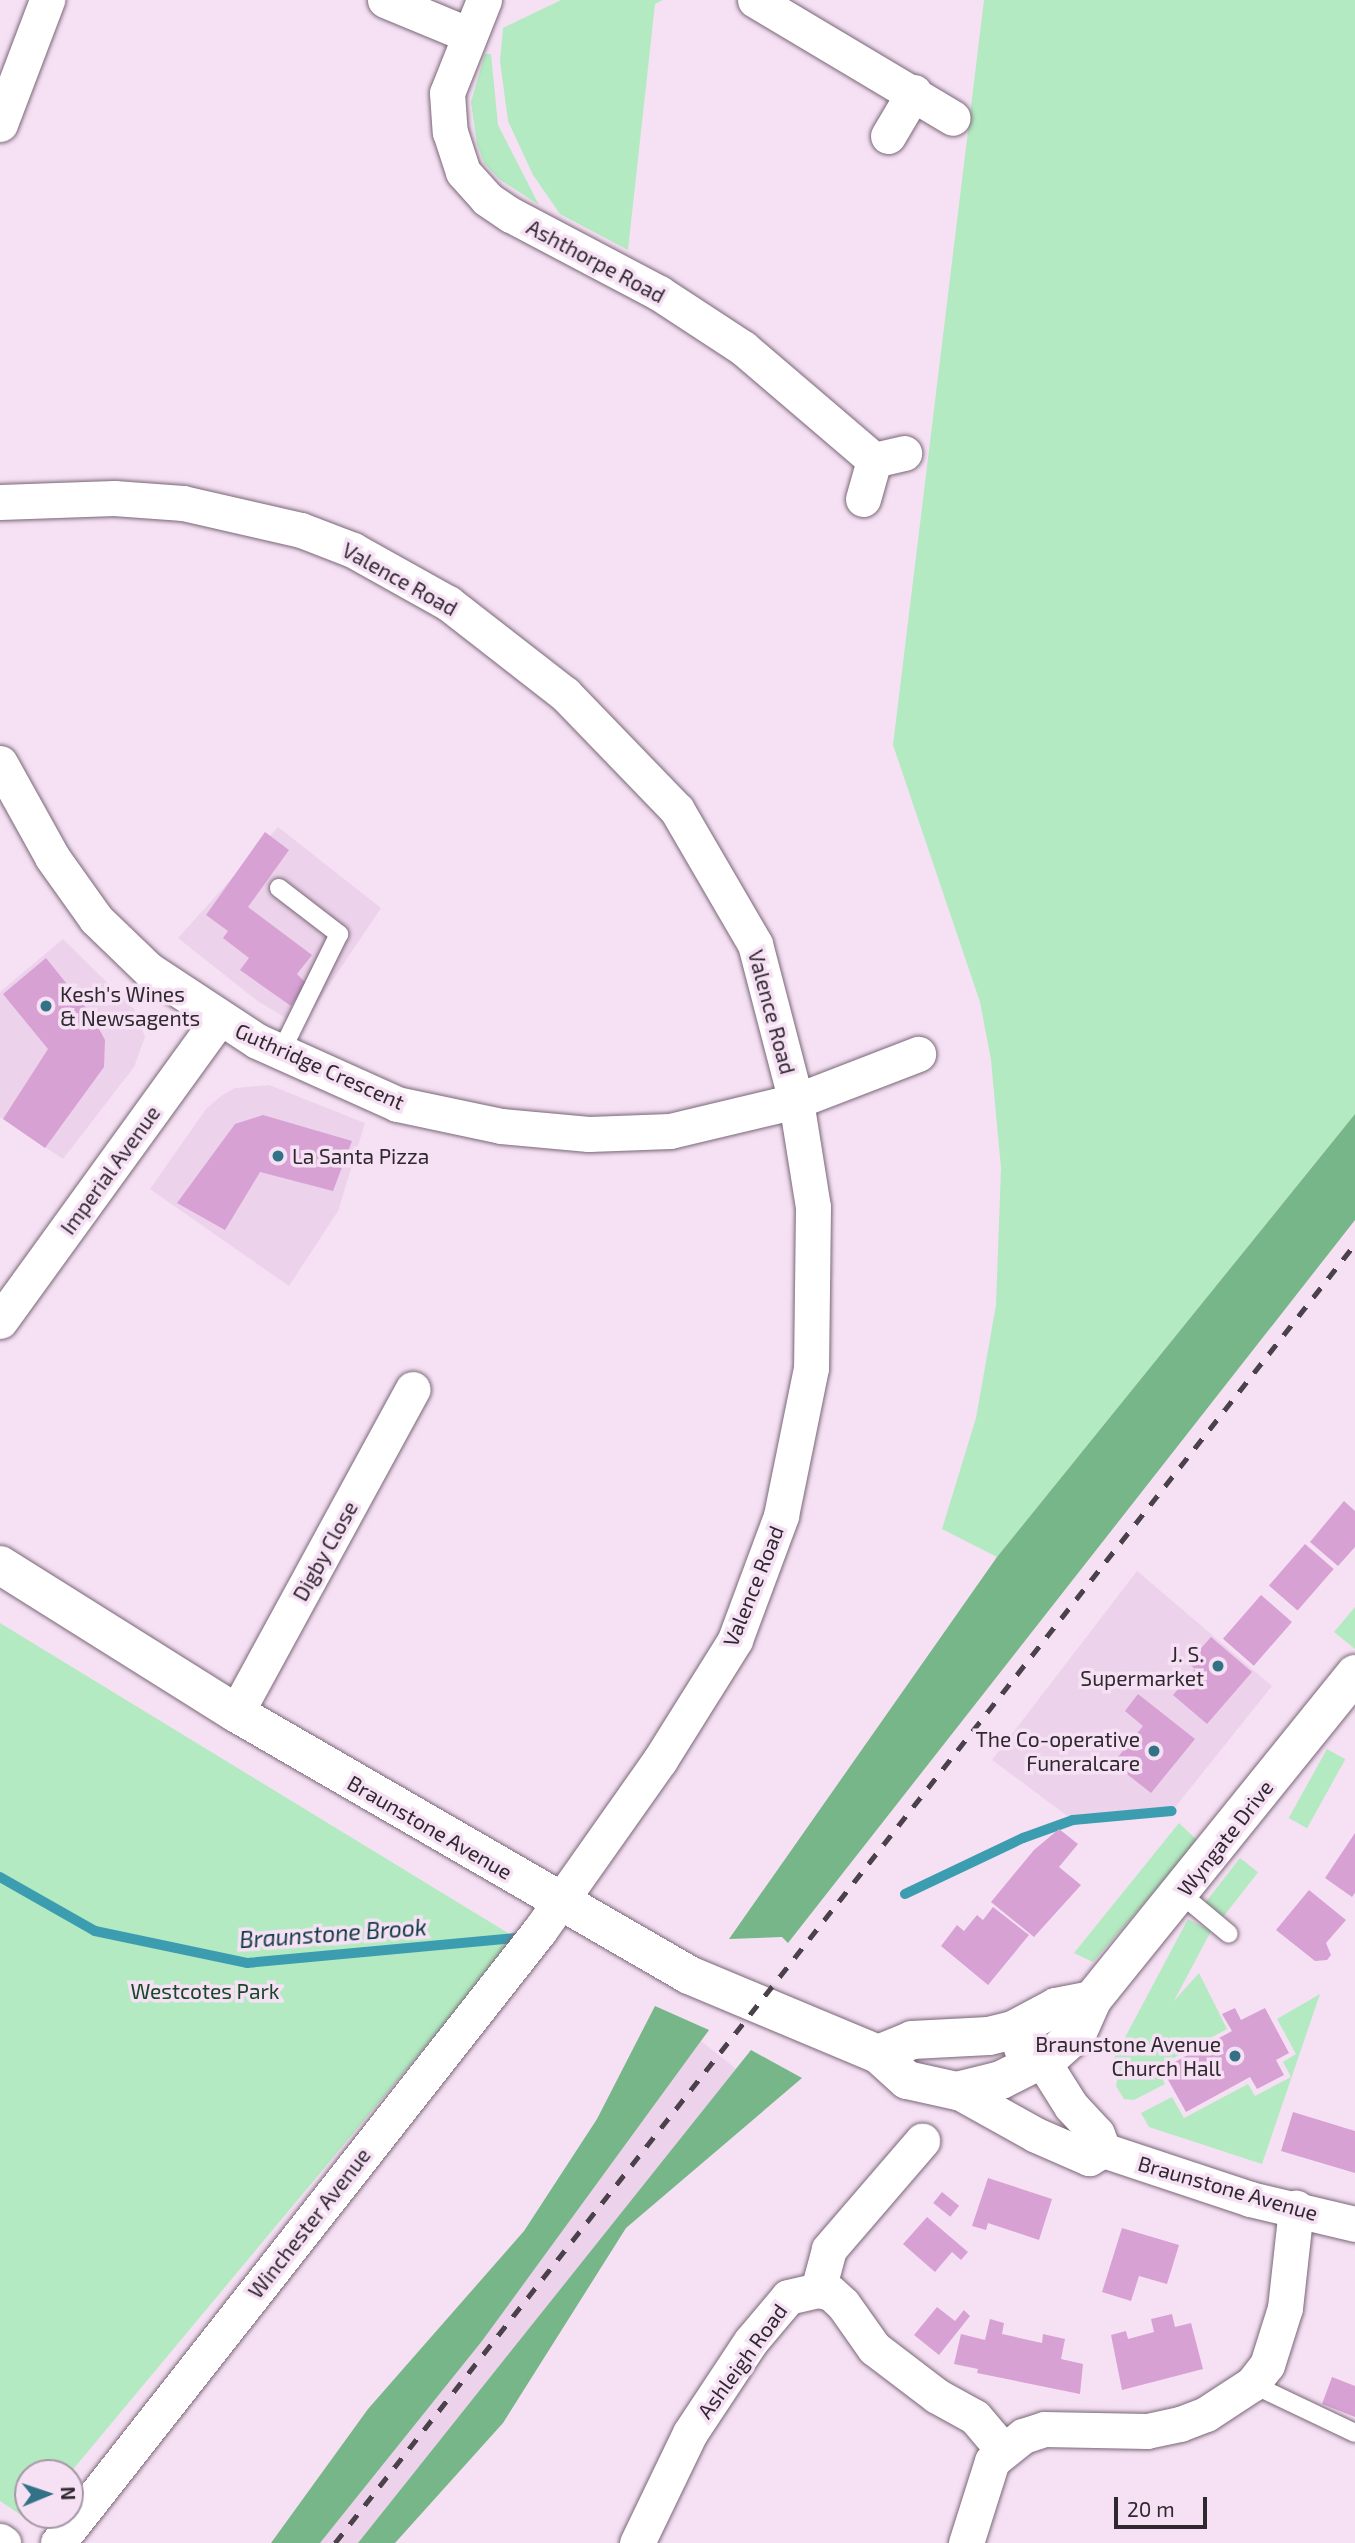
<!DOCTYPE html>
<style>
body{margin:0}
#map{position:relative;width:1355px;height:2543px;overflow:hidden;background:#f6e1f4;font-family:"Exo 2",sans-serif}
div>[style]{position:absolute}
[style*='--x']{left:calc(var(--x)*1px);top:calc(var(--y)*1px);width:calc(var(--w)*1px);rotate:calc(var(--a)*1deg)}
.built>*{inset:0;background:#ecd2ea}
.green>*{inset:0;background:#b3eac1;transform-origin:0 0}
.forest>*{inset:0;background:#77b688}
.stream>*{height:10px;margin:-5px;padding:0 5px;transform-origin:5px;border-radius:5px;background:#3c9db1}
.building>*{inset:0;background:#d7a1d4;transform-origin:0 0}
.roads{filter:drop-shadow(0 0 2px #796777) drop-shadow(0 0 2px #796777)}
.service>*{height:18px;margin:-9px;padding:0 9px;transform-origin:9px;border-radius:9px;background:#fff}
.minor>*{height:35px;margin:-17.5px;padding:0 17.5px;transform-origin:17.5px;border-radius:17.5px;background:#fff}
.tertiary>*{height:38px;margin:-19px;padding:0 19px;transform-origin:19px;border-radius:19px;background:#fff}
.rail>*{height:5px;margin-top:-2.5px;transform-origin:0;background:repeating-linear-gradient(90deg,#4a414a 0 12px,transparent 0 24px)}
.dots>*{width:19px;height:19px;translate:-50% -50%;box-sizing:border-box;border:4px solid #f6e1f4;border-radius:50%}
span{translate:-50% -50%;white-space:nowrap;text-align:center;line-height:1.15;-webkit-text-stroke:7px #f6e1f4;paint-order:stroke}
.street-label{font-size:21px;color:#2f282f}
.poi-label{font-size:21px;color:#2f282f}
.left{translate:0 -50%;text-align:left}
.right{translate:-100% -50%;text-align:right}
.park-label{font-size:21px;color:#184829}
.water-label{font-size:23px;color:#0d3a43;font-style:italic}
.north{position:absolute;left:14px;top:2459px;width:70px;height:70px;box-sizing:border-box;background:#f6e1f4;border:2px solid #a697a5;border-radius:50%;rotate:88deg;font-size:19px;font-weight:700;line-height:28px;text-align:center;color:#2f282f}
.north::after{content:'';display:block;margin:auto;width:24px;height:32px;background:#337187;clip-path:polygon(50% 0,100% 100%,50% 72%,0 100%)}
.scale{position:absolute;left:1114px;top:2497px;width:93px;height:32px;box-sizing:border-box;border:4px solid #2f282f;border-top:0;padding-left:9px;font-size:21px;line-height:24px;white-space:nowrap;color:#2f282f;-webkit-text-stroke:5px #f6e1f4;paint-order:stroke}
</style>
<div id="map">
<div class="built">
<i style="clip-path:polygon(278px 827px,381px 908px,301px 1027px,259px 1002px,178px 938px)"></i>
<i style="clip-path:polygon(63px 939px,134px 1009px,145px 1037px,134px 1067px,63px 1159px,0 1117px,0 992px)"></i>
<i style="clip-path:polygon(269px 1085px,365px 1123px,338px 1211px,289px 1286px,150px 1189px,206px 1109px,221px 1096px,235px 1088px)"></i>
<i style="clip-path:polygon(1137px 1571px,1272px 1686px,1172px 1811px,1073px 1820px,992px 1760px)"></i>
<i style="clip-path:polygon(701px 2041px,736px 2069px,358px 2543px,320px 2543px,482px 2341px)"></i>
</div>
<div class="green">
<i style="clip-path:polygon(561px 0,663px 0,655px 4px,628px 250px,560px 214px,533px 175px,508px 121px,500px 61px,503px 28px)"></i>
<i style="clip-path:polygon(984px 0,1355px 0,1355px 1114px,997px 1557px,942px 1529px,976px 1418px,996px 1305px,1001px 1168px,991px 1060px,980px 1002px,893px 745px)"></i>
<i style="clip-path:polygon(485px 54px,491px 54px,498px 125px,539px 205px,499px 179px,484px 163px,477px 144px,471px 102px)"></i>
<i style="clip-path:polygon(1355px 1607px,1355px 1649px,1334px 1632px)"></i>
<i style="clip-path:polygon(0 1623px,516px 1938px,70px 2473px,28px 2473px,28px 2515px,35px 2515px,30px 2521px,0 2501px)"></i>
<i style="left:1327px;top:1749px;width:21px;height:79px;rotate:29deg"></i>
<i style="clip-path:polygon(1179px 1823px,1198px 1841px,1093px 1962px,1074px 1953px)"></i>
<i style="left:1240px;top:1858px;width:23px;height:56px;rotate:38deg"></i>
<i style="left:1188px;top:1919px;width:26px;height:163px;rotate:28deg"></i>
<i style="clip-path:polygon(1199px 1973px,1227px 2029px,1157px 2067px,1165px 2084px,1134px 2100px,1124px 2099px,1116px 2086px,1121px 2060px)"></i>
<i style="clip-path:polygon(1320px 1994px,1262px 2164px,1149px 2127px,1141px 2113px,1172px 2097px,1184px 2118px,1248px 2084px,1255px 2096px,1291px 2077px,1283px 2062px,1296px 2054px,1277px 2019px)"></i>
</div>
<div class="forest">
<i style="clip-path:polygon(1355px 1114px,1355px 1220px,788px 1943px,782px 1937px,729px 1939px,997px 1557px)"></i>
<i style="clip-path:polygon(655px 2006px,709px 2030px,482px 2341px,320px 2543px,271px 2543px,368px 2409px,524px 2231px,597px 2119px)"></i>
<i style="clip-path:polygon(751px 2050px,802px 2078px,626px 2228px,503px 2423px,395px 2543px,358px 2543px)"></i>
</div>
<div class="stream">
<i style="--x:0;--y:1877;--w:109;--a:29.6"></i>
<i style="--x:95;--y:1931;--w:155;--a:11.9"></i>
<i style="--x:247;--y:1963;--w:270;--a:-5.3"></i>
<i style="--x:905;--y:1894;--w:131;--a:-25.4"></i>
<i style="--x:1023;--y:1838;--w:53;--a:-19.8"></i>
<i style="--x:1073;--y:1820;--w:99;--a:-5.2"></i>
</div>
<div class="building">
<i style="clip-path:polygon(265px 832px,289px 850px,248px 907px,312px 955px,297px 974px,306px 983px,291px 1006px,240px 970px,249px 958px,223px 938px,228px 931px,206px 915px)"></i>
<i style="clip-path:polygon(46px 958px,91px 1014px,105px 1040px,104px 1067px,45px 1148px,3px 1119px,48px 1049px,3px 994px)"></i>
<i style="clip-path:polygon(263px 1115px,352px 1141px,333px 1191px,260px 1172px,225px 1230px,177px 1203px,235px 1124px)"></i>
<i style="clip-path:polygon(1344px 1501px,1355px 1511px,1355px 1547px,1338px 1566px,1310px 1542px)"></i>
<i style="left:1305px;top:1544px;width:38px;height:55px;rotate:41deg"></i>
<i style="left:1261px;top:1595px;width:41px;height:58px;rotate:41deg"></i>
<i style="clip-path:polygon(1211px 1637px,1252px 1672px,1207px 1724px,1173px 1695px,1195px 1669px,1188px 1663px)"></i>
<i style="clip-path:polygon(1138px 1694px,1195px 1739px,1151px 1793px,1113px 1763px,1143px 1726px,1125px 1711px)"></i>
<i style="clip-path:polygon(1059px 1829px,1078px 1844px,1059px 1867px,1081px 1885px,1034px 1937px,991px 1902px,1034px 1850px)"></i>
<i style="clip-path:polygon(1355px 1833px,1355px 1893px,1352px 1897px,1325px 1878px)"></i>
<i style="clip-path:polygon(1309px 1890px,1346px 1920px,1326px 1943px,1331px 1955px,1327px 1960px,1315px 1961px,1276px 1930px)"></i>
<i style="clip-path:polygon(993px 1907px,1029px 1935px,988px 1985px,941px 1946px,957px 1925px,964px 1931px,977px 1915px,983px 1920px)"></i>
<i style="clip-path:polygon(1235px 2008px,1241px 2020px,1265px 2008px,1289px 2053px,1276px 2060px,1284px 2075px,1257px 2089px,1250px 2077px,1186px 2112px,1162px 2069px,1232px 2031px,1222px 2014px)"></i>
<i style="clip-path:polygon(1293px 2112px,1355px 2131px,1355px 2173px,1281px 2151px)"></i>
<i style="clip-path:polygon(988px 2178px,1052px 2199px,1039px 2240px,988px 2223px,986px 2230px,972px 2226px)"></i>
<i style="left:942px;top:2192px;width:22px;height:14px;rotate:39deg"></i>
<i style="clip-path:polygon(927px 2217px,968px 2252px,961px 2260px,952px 2252px,935px 2272px,903px 2244px)"></i>
<i style="clip-path:polygon(1122px 2228px,1179px 2245px,1167px 2284px,1139px 2276px,1131px 2301px,1102px 2292px)"></i>
<i style="clip-path:polygon(937px 2307px,955px 2321px,964px 2310px,970px 2316px,939px 2355px,914px 2335px)"></i>
<i style="clip-path:polygon(1172px 2314px,1175px 2327px,1191px 2323px,1203px 2369px,1122px 2390px,1111px 2335px,1126px 2331px,1128px 2339px,1154px 2332px,1151px 2319px)"></i>
<i style="clip-path:polygon(990px 2319px,1004px 2323px,1002px 2334px,1042px 2343px,1043px 2334px,1065px 2339px,1061px 2359px,1083px 2364px,1080px 2394px,977px 2373px,978px 2369px,954px 2364px,961px 2334px,985px 2340px)"></i>
<i style="clip-path:polygon(1332px 2377px,1355px 2386px,1355px 2417px,1322px 2404px)"></i>
</div>
<div class="roads">
<div class="service">
<i style="--x:279;--y:888;--w:76;--a:37.5"></i>
<i style="--x:339;--y:934;--w:131;--a:116.2"></i>
<i style="--x:1181;--y:1894;--w:62;--a:39.8"></i>
<i style="--x:1252;--y:2384;--w:114;--a:25.4"></i>
</div>
<div class="minor">
<i style="--x:385;--y:0;--w:89;--a:22.5"></i>
<i style="--x:484;--y:0;--w:100;--a:111.7"></i>
<i style="--x:447;--y:93;--w:39;--a:86"></i>
<i style="--x:450;--y:132;--w:42;--a:72"></i>
<i style="--x:463;--y:172;--w:36;--a:48"></i>
<i style="--x:487;--y:199;--w:29;--a:34"></i>
<i style="--x:511;--y:215;--w:167;--a:27.8"></i>
<i style="--x:659;--y:293;--w:100;--a:33.2"></i>
<i style="--x:743;--y:348;--w:172;--a:40.5"></i>
<i style="--x:755;--y:0;--w:230;--a:30.8"></i>
<i style="--x:0;--y:124;--w:133;--a:-69.2"></i>
<i style="--x:888;--y:136;--w:51;--a:-59.4"></i>
<i style="--x:863;--y:499;--w:41;--a:-74.2"></i>
<i style="--x:874;--y:460;--w:31;--a:-13"></i>
<i style="--x:0;--y:502;--w:114;--a:-2"></i>
<i style="--x:114;--y:498;--w:69;--a:4.1"></i>
<i style="--x:183;--y:503;--w:121;--a:12.9"></i>
<i style="--x:301;--y:530;--w:56;--a:21"></i>
<i style="--x:353;--y:550;--w:109;--a:29.2"></i>
<i style="--x:448;--y:603;--w:148;--a:37.9"></i>
<i style="--x:565;--y:694;--w:161;--a:46"></i>
<i style="--x:677;--y:810;--w:155;--a:59.8"></i>
<i style="--x:755;--y:944;--w:162;--a:75.4"></i>
<i style="--x:796;--y:1101;--w:107;--a:80.9"></i>
<i style="--x:813;--y:1207;--w:161;--a:90.7"></i>
<i style="--x:811;--y:1368;--w:151;--a:101.5"></i>
<i style="--x:781;--y:1516;--w:132;--a:110.4"></i>
<i style="--x:735;--y:1640;--w:142;--a:122"></i>
<i style="--x:660;--y:1760;--w:208;--a:125.2"></i>
<i style="--x:540;--y:1930;--w:780;--a:128.18"></i>
<i style="--x:0;--y:763;--w:107;--a:61"></i>
<i style="--x:52;--y:857;--w:76;--a:54.6"></i>
<i style="--x:96;--y:919;--w:74;--a:43.9"></i>
<i style="--x:149;--y:970;--w:129;--a:33.3"></i>
<i style="--x:257;--y:1041;--w:154;--a:24.2"></i>
<i style="--x:397;--y:1104;--w:106;--a:11.9"></i>
<i style="--x:501;--y:1126;--w:88;--a:5.2"></i>
<i style="--x:589;--y:1134;--w:81;--a:-2.1"></i>
<i style="--x:670;--y:1131;--w:130;--a:-13.4"></i>
<i style="--x:796;--y:1101;--w:131;--a:-21.1"></i>
<i style="--x:0;--y:1321;--w:373;--a:-54.1"></i>
<i style="--x:236;--y:1713;--w:369;--a:-61.4"></i>
<i style="--x:1021;--y:2048;--w:24;--a:30"></i>
<i style="--x:1042;--y:2060;--w:54;--a:57.8"></i>
<i style="--x:1071;--y:2106;--w:38;--a:47"></i>
<i style="--x:1097;--y:2134;--w:17;--a:69"></i>
<i style="--x:957;--y:2091;--w:90;--a:29.1"></i>
<i style="--x:1036;--y:2135;--w:58;--a:23.5"></i>
<i style="--x:1089;--y:2158;--w:16;--a:-30"></i>
<i style="--x:1103;--y:2150;--w:155;--a:18.4"></i>
<i style="--x:1250;--y:2199;--w:108;--a:13.4"></i>
<i style="--x:818;--y:2290;--w:13;--a:13"></i>
<i style="--x:831;--y:2293;--w:16;--a:43"></i>
<i style="--x:843;--y:2304;--w:54;--a:54.8"></i>
<i style="--x:874;--y:2348;--w:79;--a:37.3"></i>
<i style="--x:937;--y:2396;--w:43;--a:28.9"></i>
<i style="--x:975;--y:2417;--w:43;--a:49.7"></i>
<i style="--x:0;--y:2541;--w:4;--a:34"></i>
<i style="--x:637;--y:2543;--w:122;--a:-64.3"></i>
<i style="--x:690;--y:2433;--w:110;--a:-56.5"></i>
<i style="--x:751;--y:2341;--w:57;--a:-49.9"></i>
<i style="--x:788;--y:2297;--w:31;--a:-13"></i>
<i style="--x:818;--y:2290;--w:42;--a:-75"></i>
<i style="--x:829;--y:2249;--w:143;--a:-49.3"></i>
<i style="--x:966;--y:2543;--w:86;--a:-72.4"></i>
<i style="--x:992;--y:2461;--w:40;--a:-39"></i>
<i style="--x:1023;--y:2436;--w:22;--a:-18"></i>
<i style="--x:1044;--y:2429;--w:103;--a:1.1"></i>
<i style="--x:1147;--y:2431;--w:34;--a:-12"></i>
<i style="--x:1180;--y:2424;--w:28;--a:-21"></i>
<i style="--x:1206;--y:2414;--w:55;--a:-33.1"></i>
<i style="--x:1252;--y:2384;--w:24;--a:-52"></i>
<i style="--x:1267;--y:2365;--w:60;--a:-72.5"></i>
<i style="--x:1285;--y:2308;--w:101;--a:-83.7"></i>
</div>
<div class="tertiary">
<i style="--x:0;--y:1565;--w:279;--a:32.1"></i>
<i style="--x:236;--y:1713;--w:523;--a:30.04"></i>
<i style="--x:689;--y:1975;--w:205;--a:22.7"></i>
<i style="--x:878;--y:2054;--w:39;--a:42"></i>
<i style="--x:907;--y:2080;--w:51;--a:12.4"></i>
<i style="--x:957;--y:2091;--w:45;--a:-14"></i>
<i style="--x:1001;--y:2080;--w:60;--a:-26.6"></i>
<i style="--x:1055;--y:2053;--w:31;--a:-42"></i>
<i style="--x:1078;--y:2032;--w:35;--a:-66"></i>
<i style="--x:1092;--y:2000;--w:419;--a:-51.1"></i>
<i style="--x:878;--y:2054;--w:37;--a:-22"></i>
<i style="--x:912;--y:2040;--w:77;--a:-3"></i>
<i style="--x:989;--y:2036;--w:25;--a:-14"></i>
<i style="--x:1013;--y:2030;--w:49;--a:-28.1"></i>
<i style="--x:1056;--y:2007;--w:37;--a:-11"></i>
</div>
</div>
<div class="rail">
<i style="--x:335;--y:2543;--w:1652;--a:-51.86"></i>
</div>
<div class="dots">
<i style="left:46px;top:1006px;background:#337187"></i>
<i style="left:278px;top:1156px;background:#337187"></i>
<i style="left:1218px;top:1666px;background:#337187"></i>
<i style="left:1154px;top:1751px;background:#337187"></i>
<i style="left:1235px;top:2056px;background:#337187"></i>
</div>
<div class="street-label">
<span style="left:596px;top:261px;rotate:28deg">Ashthorpe Road</span>
<span style="left:400px;top:579px;rotate:29deg">Valence Road</span>
<span style="left:772px;top:1012px;rotate:75deg">Valence Road</span>
<span style="left:320px;top:1066px;rotate:24deg">Guthridge Crescent</span>
<span style="left:110px;top:1170px;rotate:-54deg">Imperial Avenue</span>
<span style="left:325px;top:1551px;rotate:-61deg">Digby Close</span>
<span style="left:753px;top:1586px;rotate:-68deg">Valence Road</span>
<span style="left:430px;top:1827px;rotate:30deg">Braunstone Avenue</span>
<span style="left:1225px;top:1838px;rotate:-52deg">Wyngate Drive</span>
<span style="left:1228px;top:2188px;rotate:16deg">Braunstone Avenue</span>
<span style="left:309px;top:2223px;rotate:-52deg">Winchester Avenue</span>
<span style="left:742px;top:2361px;rotate:-54deg">Ashleigh Road</span>
</div>
<div class="poi-label">
<span class="left" style="left:60px;top:1006px">Kesh's Wines<br>&amp; Newsagents</span>
<span class="left" style="left:292px;top:1156px">La Santa Pizza</span>
<span class="right" style="left:1204px;top:1666px">J. S.<br>Supermarket</span>
<span class="right" style="left:1140px;top:1751px">The Co-operative<br>Funeralcare</span>
<span class="right" style="left:1221px;top:2056px">Braunstone Avenue<br>Church Hall</span>
</div>
<div class="park-label">
<span style="left:205px;top:1991px">Westcotes Park</span>
</div>
<div class="water-label">
<span style="left:333px;top:1933px;rotate:-4deg">Braunstone Brook</span>
</div>
<div class="north">N</div>
<div class="scale">20 m</div>
</div>
